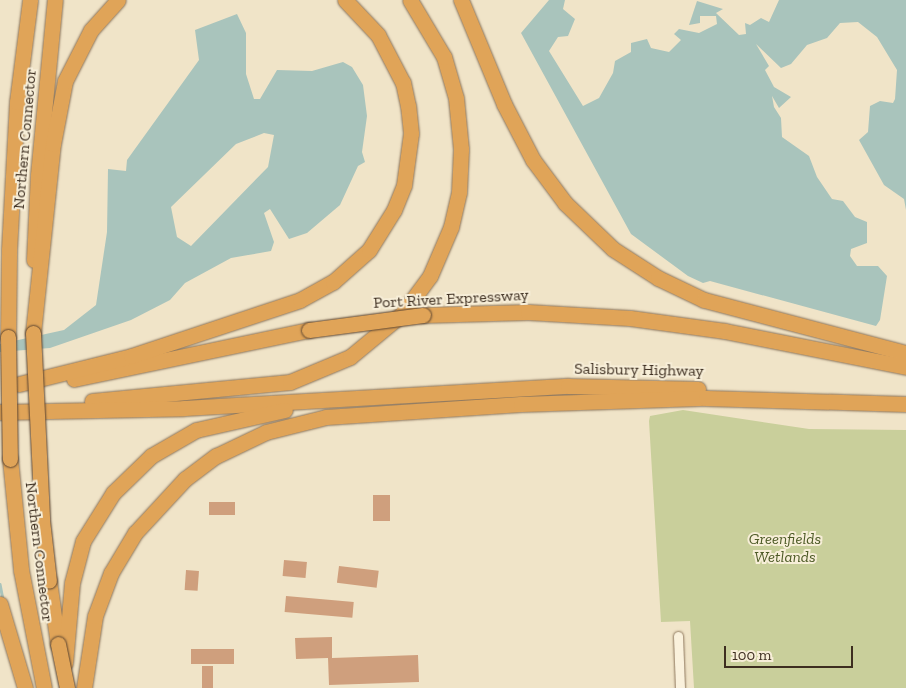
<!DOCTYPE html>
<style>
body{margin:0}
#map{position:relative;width:906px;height:688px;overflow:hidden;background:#f0e4c8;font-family:"Zilla Slab",serif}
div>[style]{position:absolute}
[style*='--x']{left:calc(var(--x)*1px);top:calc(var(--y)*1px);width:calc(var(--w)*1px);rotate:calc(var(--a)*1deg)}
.green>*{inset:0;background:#c9cf9b}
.water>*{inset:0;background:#a9c4bc}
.stream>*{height:2.5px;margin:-1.25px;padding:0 1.25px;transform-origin:1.25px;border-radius:1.25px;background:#a9c4bc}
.building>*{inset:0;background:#cf9f7d;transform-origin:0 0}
.roads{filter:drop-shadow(0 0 1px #8d765c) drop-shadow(0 0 1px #8d765c)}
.minor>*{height:9px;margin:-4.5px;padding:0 4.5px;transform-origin:4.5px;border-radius:4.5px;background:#faf1dc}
.motorway>*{height:15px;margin:-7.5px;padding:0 7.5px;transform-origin:7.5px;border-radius:7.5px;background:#e0a458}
.bridges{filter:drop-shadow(0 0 1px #5b4430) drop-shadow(0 0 1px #5b4430)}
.motorway-bridge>*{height:15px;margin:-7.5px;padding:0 7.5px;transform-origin:7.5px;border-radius:7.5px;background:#e0a458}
span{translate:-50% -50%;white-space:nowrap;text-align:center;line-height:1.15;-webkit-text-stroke:4px #f7eed8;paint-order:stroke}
.street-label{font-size:16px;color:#3d2e20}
.park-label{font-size:16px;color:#4d5a26;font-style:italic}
.scale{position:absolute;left:724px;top:646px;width:129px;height:22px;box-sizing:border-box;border:2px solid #3d2e20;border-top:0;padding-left:6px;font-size:15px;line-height:18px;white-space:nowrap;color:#3d2e20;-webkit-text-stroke:4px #f7eed8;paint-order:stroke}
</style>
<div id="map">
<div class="green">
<i style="clip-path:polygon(683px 410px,809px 429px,906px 430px,906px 688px,694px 688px,690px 621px,661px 622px,649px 421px,650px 416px)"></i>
</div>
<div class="water">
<i style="clip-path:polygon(549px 0,565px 0,563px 9px,575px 19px,568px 36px,558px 37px,549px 51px,583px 106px,599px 98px,613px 73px,615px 61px,631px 52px,631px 43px,647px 39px,651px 48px,669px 52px,681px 40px,674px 34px,679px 29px,699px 33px,717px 24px,716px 16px,700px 16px,700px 23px,689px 25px,697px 1px,723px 9px,716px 13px,739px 35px,746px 34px,745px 23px,750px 25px,761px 18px,769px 22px,779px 0,906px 0,906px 210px,904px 199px,884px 185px,859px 140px,868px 132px,870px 106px,880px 101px,893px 103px,895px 99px,897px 70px,877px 37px,858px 22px,840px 23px,827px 38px,807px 45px,791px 64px,781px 68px,756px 44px,769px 66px,765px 70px,774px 87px,791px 97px,779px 108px,772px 96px,774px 107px,781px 118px,782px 137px,809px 156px,817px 177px,832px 199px,843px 201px,855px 217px,867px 222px,867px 243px,851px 249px,850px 256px,857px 266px,878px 266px,887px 276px,880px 320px,876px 326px,710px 281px,703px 283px,688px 276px,631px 234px,521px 33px)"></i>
<i style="clip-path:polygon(evenodd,237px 14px,246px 33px,246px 74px,254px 99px,260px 99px,277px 70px,312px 71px,343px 62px,352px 67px,363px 85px,367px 116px,362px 152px,365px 162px,358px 166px,340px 205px,307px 233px,289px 239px,270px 209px,264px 213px,274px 242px,271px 251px,231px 258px,185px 283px,170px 300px,131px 320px,50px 348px,0 352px,0 344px,64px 330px,96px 305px,107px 232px,108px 169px,126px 171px,127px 160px,199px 60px,195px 30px,237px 14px,264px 133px,274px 135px,268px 167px,191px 246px,177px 237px,171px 207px,236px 144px,264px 133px)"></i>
</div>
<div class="stream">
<i style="--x:0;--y:584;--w:15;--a:79"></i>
</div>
<div class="building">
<i style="left:373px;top:495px;width:17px;height:26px"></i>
<i style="left:235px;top:502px;width:13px;height:26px;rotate:90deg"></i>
<i style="left:284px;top:560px;width:23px;height:16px;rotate:5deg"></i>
<i style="left:339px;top:566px;width:40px;height:17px;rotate:7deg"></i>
<i style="left:186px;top:570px;width:13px;height:20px;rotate:4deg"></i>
<i style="left:286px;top:596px;width:68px;height:16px;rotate:5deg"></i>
<i style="clip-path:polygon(332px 637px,332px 658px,418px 655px,419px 682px,329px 685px,328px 658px,296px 659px,295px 638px)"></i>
<i style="left:234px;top:649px;width:15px;height:43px;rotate:90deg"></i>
<i style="left:202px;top:666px;width:11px;height:22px"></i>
</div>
<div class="roads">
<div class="minor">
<i style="--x:678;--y:636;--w:52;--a:87.8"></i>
</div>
<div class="motorway">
<i style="--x:461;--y:0;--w:113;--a:67.5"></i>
<i style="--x:504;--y:104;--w:63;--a:62.6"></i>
<i style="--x:533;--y:160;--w:54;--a:53.3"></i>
<i style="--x:565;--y:203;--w:66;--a:43.8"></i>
<i style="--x:613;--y:249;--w:54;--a:32.8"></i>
<i style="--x:658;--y:278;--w:51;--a:25.6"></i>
<i style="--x:704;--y:300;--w:209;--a:14.7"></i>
<i style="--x:34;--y:260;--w:85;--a:-87.3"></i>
<i style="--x:38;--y:175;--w:176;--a:-84.5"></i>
<i style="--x:423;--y:315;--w:105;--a:-1.6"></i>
<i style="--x:528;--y:312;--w:102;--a:3.4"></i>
<i style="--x:630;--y:318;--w:96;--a:7.8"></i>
<i style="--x:725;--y:331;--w:185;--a:11.2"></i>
<i style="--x:33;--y:333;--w:190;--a:-84"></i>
<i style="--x:53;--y:144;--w:64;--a:-79.2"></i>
<i style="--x:65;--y:81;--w:57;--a:-63"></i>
<i style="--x:91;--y:30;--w:40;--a:-48"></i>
<i style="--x:8;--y:337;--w:87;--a:-89.3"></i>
<i style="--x:9;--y:250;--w:148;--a:-86.9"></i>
<i style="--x:17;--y:102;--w:103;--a:-82.7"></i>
<i style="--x:74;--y:379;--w:240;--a:-11.8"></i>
<i style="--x:19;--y:384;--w:115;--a:-14"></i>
<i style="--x:131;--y:356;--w:178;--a:-18.3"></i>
<i style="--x:300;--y:300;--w:38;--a:-29"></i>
<i style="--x:333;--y:282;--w:48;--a:-41.6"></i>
<i style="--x:369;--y:250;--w:47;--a:-58"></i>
<i style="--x:394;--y:210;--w:27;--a:-68"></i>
<i style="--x:404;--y:185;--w:52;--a:-82.3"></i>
<i style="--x:411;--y:133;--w:27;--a:-96"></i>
<i style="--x:408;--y:106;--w:24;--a:-102"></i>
<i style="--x:403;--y:83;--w:54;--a:-117.5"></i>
<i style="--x:378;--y:35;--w:48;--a:-133.3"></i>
<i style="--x:92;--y:401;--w:199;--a:-5.5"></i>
<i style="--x:290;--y:382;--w:65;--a:-22.6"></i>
<i style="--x:350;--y:357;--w:67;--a:-39.6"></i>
<i style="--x:402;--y:314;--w:47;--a:-53.6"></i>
<i style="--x:430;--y:276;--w:53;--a:-66.8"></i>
<i style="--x:451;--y:227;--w:36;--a:-77"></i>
<i style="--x:459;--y:192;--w:43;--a:-87.3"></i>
<i style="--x:461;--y:149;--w:51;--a:-95.6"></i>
<i style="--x:456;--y:98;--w:43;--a:-106.3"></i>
<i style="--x:444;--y:57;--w:66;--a:-120.8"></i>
<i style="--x:0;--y:412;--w:184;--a:-1.2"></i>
<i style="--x:184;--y:408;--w:385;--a:-3.3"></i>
<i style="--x:568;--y:386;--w:130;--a:1.3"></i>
<i style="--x:10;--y:459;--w:112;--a:84.3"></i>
<i style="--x:21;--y:570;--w:120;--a:79"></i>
<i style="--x:49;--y:581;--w:64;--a:81.9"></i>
<i style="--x:0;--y:604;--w:88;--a:73.4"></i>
<i style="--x:65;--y:663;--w:80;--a:-85"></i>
<i style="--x:72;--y:583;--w:43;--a:-75.3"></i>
<i style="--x:83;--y:541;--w:57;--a:-58"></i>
<i style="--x:113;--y:493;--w:53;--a:-44.2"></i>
<i style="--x:151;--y:456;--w:52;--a:-30"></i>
<i style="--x:196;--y:430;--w:91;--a:-12.7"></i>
<i style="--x:84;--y:688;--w:73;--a:-81.3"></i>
<i style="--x:95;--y:616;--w:46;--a:-69.6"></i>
<i style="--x:111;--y:573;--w:47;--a:-59"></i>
<i style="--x:135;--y:533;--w:74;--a:-47.2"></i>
<i style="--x:185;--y:479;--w:39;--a:-37"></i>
<i style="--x:216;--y:456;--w:55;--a:-25.6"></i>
<i style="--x:266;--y:432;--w:62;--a:-14"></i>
<i style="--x:326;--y:417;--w:195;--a:-3.8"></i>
<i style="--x:521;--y:404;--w:185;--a:-1.9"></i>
<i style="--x:706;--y:398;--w:200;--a:1.7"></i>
</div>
</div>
<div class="bridges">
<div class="motorway-bridge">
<i style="--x:309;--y:330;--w:115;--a:-7.5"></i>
<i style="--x:33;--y:333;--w:187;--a:87.2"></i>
<i style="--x:42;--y:520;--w:61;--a:83.5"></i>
<i style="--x:8;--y:337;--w:122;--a:89.1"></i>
<i style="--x:58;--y:644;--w:45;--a:78.4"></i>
</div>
</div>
<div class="street-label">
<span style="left:25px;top:139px;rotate:-85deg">Northern Connector</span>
<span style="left:451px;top:299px;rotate:-3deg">Port River Expressway</span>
<span style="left:639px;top:370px;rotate:1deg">Salisbury Highway</span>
<span style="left:39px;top:552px;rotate:83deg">Northern Connector</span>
</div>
<div class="park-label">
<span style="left:785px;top:548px">Greenfields<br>Wetlands</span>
</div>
<div class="scale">100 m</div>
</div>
